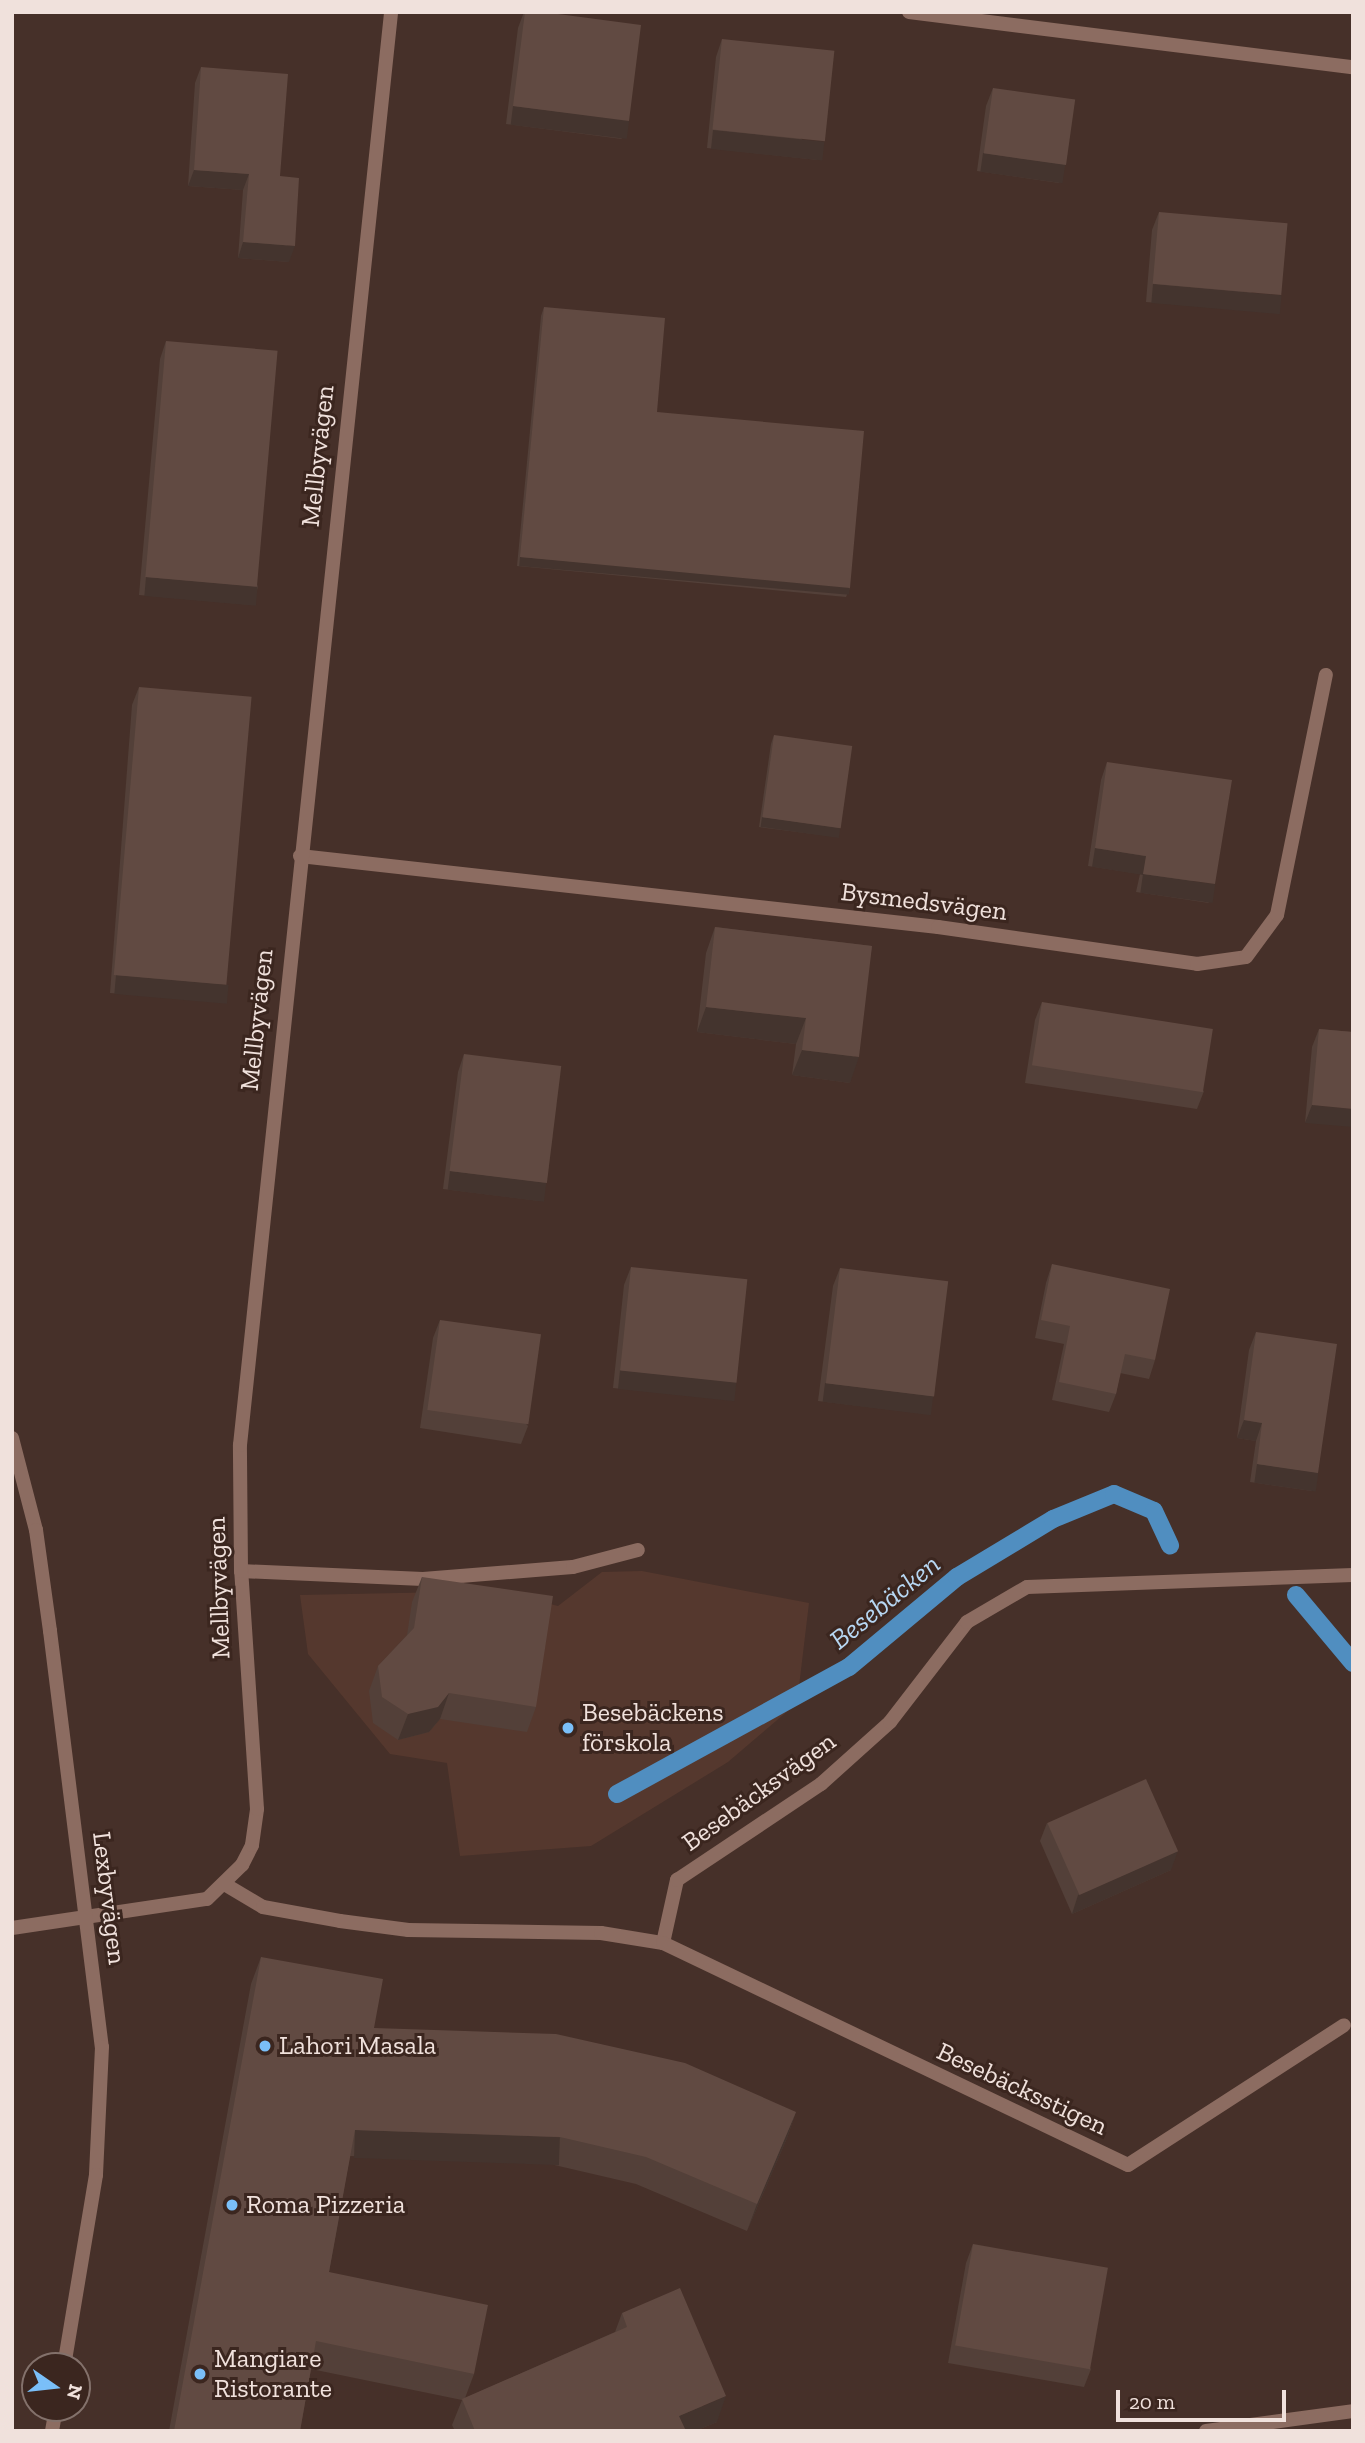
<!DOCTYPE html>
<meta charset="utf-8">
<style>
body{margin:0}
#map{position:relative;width:1365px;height:2443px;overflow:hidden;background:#463029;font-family:"Zilla Slab",serif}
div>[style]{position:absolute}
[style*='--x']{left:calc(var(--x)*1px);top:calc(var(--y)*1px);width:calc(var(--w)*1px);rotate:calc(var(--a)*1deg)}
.built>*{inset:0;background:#55382e}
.stream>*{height:18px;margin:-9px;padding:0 9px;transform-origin:9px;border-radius:9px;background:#508ec0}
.service>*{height:14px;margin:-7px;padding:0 7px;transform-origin:7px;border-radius:7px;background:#8c6c61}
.minor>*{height:14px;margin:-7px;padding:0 7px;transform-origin:7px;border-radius:7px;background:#8c6c61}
.tertiary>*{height:14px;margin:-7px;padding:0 7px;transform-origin:7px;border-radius:7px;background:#8c6c61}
.wall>*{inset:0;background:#534039}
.shaded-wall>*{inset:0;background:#44342e;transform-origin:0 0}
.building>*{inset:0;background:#614a42;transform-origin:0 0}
.dots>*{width:19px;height:19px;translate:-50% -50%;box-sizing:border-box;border:4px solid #3b261f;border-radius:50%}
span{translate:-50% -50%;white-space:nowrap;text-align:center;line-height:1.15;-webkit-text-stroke:6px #3b261f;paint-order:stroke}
.street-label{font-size:26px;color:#f0e1dc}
.poi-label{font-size:26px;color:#f0e1dc}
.left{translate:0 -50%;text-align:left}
.water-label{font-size:28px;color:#b7d7f3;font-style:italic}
.frame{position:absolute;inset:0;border:14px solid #f0e1dc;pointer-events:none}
.north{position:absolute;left:21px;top:2352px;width:70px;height:70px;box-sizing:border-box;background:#3b261f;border:2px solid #83716b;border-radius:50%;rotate:104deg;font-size:19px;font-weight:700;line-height:28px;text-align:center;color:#f0e1dc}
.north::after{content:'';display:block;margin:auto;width:24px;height:32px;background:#7abff8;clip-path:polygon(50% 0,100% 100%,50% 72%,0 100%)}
.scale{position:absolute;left:1116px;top:2390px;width:170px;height:32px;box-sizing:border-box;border:4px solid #f0e1dc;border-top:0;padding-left:9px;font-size:21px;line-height:24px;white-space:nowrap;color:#f0e1dc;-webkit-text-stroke:5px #3b261f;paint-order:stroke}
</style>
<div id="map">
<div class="built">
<i style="clip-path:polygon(642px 1571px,809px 1603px,797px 1703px,728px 1762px,591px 1846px,460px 1856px,447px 1763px,390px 1754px,308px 1654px,300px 1595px,500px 1591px,558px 1606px,602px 1572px)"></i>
</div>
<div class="stream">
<i style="--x:1296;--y:1595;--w:89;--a:50"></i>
<i style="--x:617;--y:1794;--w:264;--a:-28.7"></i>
<i style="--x:849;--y:1667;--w:141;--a:-39.8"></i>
<i style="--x:957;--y:1577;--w:112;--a:-31.1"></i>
<i style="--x:1053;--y:1519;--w:66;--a:-22.3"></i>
<i style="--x:1114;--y:1494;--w:43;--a:23"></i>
<i style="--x:1154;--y:1511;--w:38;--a:65"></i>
</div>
<div class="service">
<i style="--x:241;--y:1571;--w:182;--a:2.5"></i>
<i style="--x:423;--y:1579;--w:150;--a:-4.6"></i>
<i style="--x:573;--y:1567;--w:67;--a:-14.7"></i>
</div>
<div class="minor">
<i style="--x:909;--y:12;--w:447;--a:7.1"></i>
<i style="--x:300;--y:856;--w:642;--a:6.35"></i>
<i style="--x:938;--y:927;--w:262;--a:8.1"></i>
<i style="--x:1197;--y:964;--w:49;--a:-8.1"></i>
<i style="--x:1246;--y:957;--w:52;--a:-53.6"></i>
<i style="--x:1277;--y:915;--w:245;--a:-78.5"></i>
<i style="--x:226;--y:1885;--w:43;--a:30.7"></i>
<i style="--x:263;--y:1907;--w:78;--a:10.3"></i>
<i style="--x:340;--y:1921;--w:69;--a:7.5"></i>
<i style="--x:408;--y:1930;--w:193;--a:0.9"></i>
<i style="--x:601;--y:1933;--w:63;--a:9.2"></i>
<i style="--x:663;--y:1943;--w:65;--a:-77.5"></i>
<i style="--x:677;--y:1880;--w:173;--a:-33.7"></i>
<i style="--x:821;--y:1784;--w:93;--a:-41.9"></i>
<i style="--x:890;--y:1722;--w:126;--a:-52.4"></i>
<i style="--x:967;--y:1622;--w:69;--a:-30.3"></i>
<i style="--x:1027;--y:1587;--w:326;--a:-2.1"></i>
<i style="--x:12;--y:1928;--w:197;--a:-8.5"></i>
<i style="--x:207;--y:1899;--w:49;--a:-44.2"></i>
<i style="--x:242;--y:1865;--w:22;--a:-63"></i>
<i style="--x:252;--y:1845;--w:36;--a:-82"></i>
<i style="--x:257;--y:1809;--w:239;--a:-93.8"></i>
<i style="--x:241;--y:1571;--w:126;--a:-90.5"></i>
<i style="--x:240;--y:1445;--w:1441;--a:-83.98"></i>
<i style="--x:663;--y:1943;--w:515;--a:25.52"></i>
<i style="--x:1128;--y:2165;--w:257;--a:-32.9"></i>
<i style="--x:1206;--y:2431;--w:148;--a:-7.7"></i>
</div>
<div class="tertiary">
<i style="--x:12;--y:1438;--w:95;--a:75.4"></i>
<i style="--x:36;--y:1530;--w:102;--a:82.1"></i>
<i style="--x:50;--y:1631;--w:419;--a:82.9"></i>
<i style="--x:102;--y:2047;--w:128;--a:92.7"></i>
<i style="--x:96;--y:2175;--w:194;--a:99.5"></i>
<i style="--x:52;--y:2431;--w:23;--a:-80"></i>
</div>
<div class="wall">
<i style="clip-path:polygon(524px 12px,543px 12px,622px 139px,506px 124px,518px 28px)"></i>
<i style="clip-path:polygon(722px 39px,818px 160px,707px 148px,716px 57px)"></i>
<i style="clip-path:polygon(201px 67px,280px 176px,289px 262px,238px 258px,243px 190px,188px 186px,195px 83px)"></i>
<i style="clip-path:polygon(993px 88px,1065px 165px,1059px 183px,977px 171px,986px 106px)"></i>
<i style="clip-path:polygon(1159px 212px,1275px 313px,1146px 302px,1152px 230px)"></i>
<i style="clip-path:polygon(544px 307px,657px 412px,850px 588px,846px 597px,517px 566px,541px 316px)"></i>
<i style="clip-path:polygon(166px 341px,258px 587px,252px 605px,139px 595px,160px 359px)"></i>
<i style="clip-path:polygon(139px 687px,223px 1002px,110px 993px,132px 705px)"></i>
<i style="clip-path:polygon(774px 735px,840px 828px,837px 837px,759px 827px,771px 744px)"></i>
<i style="clip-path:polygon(1107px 762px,1209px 903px,1136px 892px,1140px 874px,1088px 866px,1101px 780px)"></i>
<i style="clip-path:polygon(715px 927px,872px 946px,850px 1083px,792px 1075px,796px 1044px,697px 1032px,706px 953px)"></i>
<i style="clip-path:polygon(1042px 1002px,1204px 1091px,1197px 1109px,1025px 1083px,1035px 1020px)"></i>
<i style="clip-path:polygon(1319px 1029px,1353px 1032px,1305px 1123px,1312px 1047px)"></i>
<i style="clip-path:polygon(464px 1054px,546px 1183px,540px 1201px,443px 1189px,458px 1072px)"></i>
<i style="clip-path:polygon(1052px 1264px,1155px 1360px,1149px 1379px,1120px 1373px,1116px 1394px,1109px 1412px,1052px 1400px,1064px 1344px,1035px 1338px,1046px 1283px)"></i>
<i style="clip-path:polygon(631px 1267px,736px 1382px,730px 1400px,613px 1388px,624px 1285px)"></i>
<i style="clip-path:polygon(840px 1268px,933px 1396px,926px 1414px,818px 1401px,833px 1286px)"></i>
<i style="clip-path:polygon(440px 1320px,528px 1426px,521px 1444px,420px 1428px,433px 1338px)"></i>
<i style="clip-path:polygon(1256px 1332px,1318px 1473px,1312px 1491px,1250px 1482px,1256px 1441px,1237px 1438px,1249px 1350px)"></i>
<i style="clip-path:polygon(422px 1577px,536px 1707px,527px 1732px,440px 1719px,429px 1732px,398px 1740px,373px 1723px,369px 1691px,378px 1666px,407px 1635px,412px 1602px)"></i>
<i style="clip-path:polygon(1047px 1823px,1171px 1870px,1072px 1914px,1040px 1841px)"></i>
<i style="clip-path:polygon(261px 1957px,374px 2028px,796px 2112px,787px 2138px,747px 2231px,636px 2184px,550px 2164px,350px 2156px,329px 2272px,474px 2374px,465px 2398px,615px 2332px,622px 2313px,717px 2422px,695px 2431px,455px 2431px,452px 2425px,462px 2400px,311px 2369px,300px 2431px,169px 2431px,251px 1984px)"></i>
<i style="clip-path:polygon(973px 2244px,1091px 2369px,1084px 2387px,948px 2363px,966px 2263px)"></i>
</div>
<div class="shaded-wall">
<i style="left:513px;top:106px;width:117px;height:19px;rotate:7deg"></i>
<i style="left:713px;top:130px;width:112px;height:19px;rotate:6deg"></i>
<i style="left:983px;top:153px;width:83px;height:19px;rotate:8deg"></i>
<i style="clip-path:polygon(194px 170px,249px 174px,243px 190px,188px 186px)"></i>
<i style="clip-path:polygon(243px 242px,295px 246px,289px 262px,238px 258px)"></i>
<i style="left:1153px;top:284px;width:129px;height:19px;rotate:5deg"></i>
<i style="left:520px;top:557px;width:331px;height:9px;rotate:5deg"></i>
<i style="left:146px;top:577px;width:112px;height:19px;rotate:5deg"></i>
<i style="left:762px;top:817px;width:79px;height:10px;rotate:8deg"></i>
<i style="left:1095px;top:848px;width:52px;height:19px;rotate:9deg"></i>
<i style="left:1143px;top:874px;width:73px;height:19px;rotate:8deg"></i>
<i style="left:116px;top:975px;width:113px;height:19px;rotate:5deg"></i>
<i style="clip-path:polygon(706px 1007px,806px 1018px,796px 1044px,697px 1032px)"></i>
<i style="clip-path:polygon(802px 1050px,859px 1057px,850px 1083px,792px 1075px)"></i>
<i style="clip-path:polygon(1312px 1105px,1353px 1109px,1353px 1127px,1305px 1123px)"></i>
<i style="left:450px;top:1171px;width:97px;height:19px;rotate:7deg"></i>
<i style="left:620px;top:1370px;width:117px;height:19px;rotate:6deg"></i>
<i style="left:825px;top:1383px;width:109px;height:19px;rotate:7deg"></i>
<i style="clip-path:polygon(1244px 1420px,1262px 1423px,1256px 1441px,1237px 1438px)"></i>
<i style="left:1257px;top:1464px;width:62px;height:19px;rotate:8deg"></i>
<i style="clip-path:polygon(449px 1693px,440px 1719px,429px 1732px,398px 1740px,408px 1714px)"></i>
<i style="clip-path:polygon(1178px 1851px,1171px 1870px,1072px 1914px,1078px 1895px)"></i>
<i style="clip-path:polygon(796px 2112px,787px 2138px,747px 2231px,757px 2204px)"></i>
<i style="left:355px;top:2130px;width:205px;height:28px;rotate:2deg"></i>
<i style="clip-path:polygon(726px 2396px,717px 2422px,695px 2431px,674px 2431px,679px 2416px)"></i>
</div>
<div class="building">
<i style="clip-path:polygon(525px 12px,543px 12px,641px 25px,629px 121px,513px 106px)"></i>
<i style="left:722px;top:39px;width:113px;height:91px;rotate:6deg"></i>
<i style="clip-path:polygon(201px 67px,288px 74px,280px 176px,299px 178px,295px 246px,243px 242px,249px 174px,194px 170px)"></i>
<i style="left:993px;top:88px;width:83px;height:66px;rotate:8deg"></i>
<i style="left:1159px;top:212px;width:129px;height:72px;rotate:5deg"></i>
<i style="clip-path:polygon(544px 307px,665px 318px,657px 412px,864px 431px,850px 588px,520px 557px)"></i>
<i style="left:166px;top:341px;width:112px;height:237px;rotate:5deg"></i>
<i style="left:139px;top:687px;width:113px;height:289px;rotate:5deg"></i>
<i style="left:774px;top:735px;width:79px;height:83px;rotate:8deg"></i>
<i style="clip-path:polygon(1107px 762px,1232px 780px,1215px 884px,1143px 874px,1146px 856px,1095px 848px)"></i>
<i style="clip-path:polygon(715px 927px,872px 946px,859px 1057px,802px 1050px,806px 1018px,706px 1007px)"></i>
<i style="left:1042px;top:1002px;width:173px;height:64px;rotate:9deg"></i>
<i style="clip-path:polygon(1319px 1029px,1353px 1032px,1353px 1109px,1312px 1105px)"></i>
<i style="left:464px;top:1054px;width:98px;height:118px;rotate:7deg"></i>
<i style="clip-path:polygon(1052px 1264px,1170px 1289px,1155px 1360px,1125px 1354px,1116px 1394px,1059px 1382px,1070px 1326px,1041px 1320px)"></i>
<i style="left:631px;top:1267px;width:117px;height:104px;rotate:6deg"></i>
<i style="left:840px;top:1268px;width:109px;height:116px;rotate:7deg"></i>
<i style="left:440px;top:1320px;width:102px;height:91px;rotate:8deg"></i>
<i style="clip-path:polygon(1256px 1332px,1337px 1344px,1318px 1473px,1257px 1464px,1262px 1423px,1244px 1420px)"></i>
<i style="clip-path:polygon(422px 1577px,553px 1596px,536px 1707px,449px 1693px,438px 1707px,408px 1714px,382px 1697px,378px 1666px,414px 1628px)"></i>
<i style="left:1146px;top:1779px;width:79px;height:108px;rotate:66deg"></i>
<i style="clip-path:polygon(261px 1957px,383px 1979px,374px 2028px,556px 2034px,685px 2063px,796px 2112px,757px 2204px,646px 2157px,560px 2137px,355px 2130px,329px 2272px,488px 2305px,474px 2374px,316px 2341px,300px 2431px,174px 2431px)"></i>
<i style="left:973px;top:2244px;width:137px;height:103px;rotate:10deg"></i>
<i style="clip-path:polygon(680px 2288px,726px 2396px,679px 2416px,686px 2431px,475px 2431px,462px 2399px,627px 2327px,622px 2313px)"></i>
</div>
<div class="dots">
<i style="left:568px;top:1728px;background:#7abff8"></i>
<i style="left:265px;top:2046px;background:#7abff8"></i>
<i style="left:232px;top:2205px;background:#7abff8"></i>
<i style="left:200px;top:2374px;background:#7abff8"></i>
</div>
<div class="street-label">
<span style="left:318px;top:456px;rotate:-84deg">Mellbyvägen</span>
<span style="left:924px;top:902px;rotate:7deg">Bysmedsvägen</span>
<span style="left:257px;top:1020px;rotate:-84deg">Mellbyvägen</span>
<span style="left:219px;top:1588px;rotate:-92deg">Mellbyvägen</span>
<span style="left:759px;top:1792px;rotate:-36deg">Besebäcksvägen</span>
<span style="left:109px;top:1898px;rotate:83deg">Lexbyvägen</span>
<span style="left:1022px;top:2089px;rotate:25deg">Besebäcksstigen</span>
</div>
<div class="poi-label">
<span class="left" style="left:582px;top:1728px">Besebäckens<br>förskola</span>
<span class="left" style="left:279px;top:2046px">Lahori Masala</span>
<span class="left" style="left:246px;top:2205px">Roma Pizzeria</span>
<span class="left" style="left:214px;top:2374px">Mangiare<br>Ristorante</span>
</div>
<div class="water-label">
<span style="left:885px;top:1602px;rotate:-39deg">Besebäcken</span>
</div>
<div class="frame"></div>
<div class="north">N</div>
<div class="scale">20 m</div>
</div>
